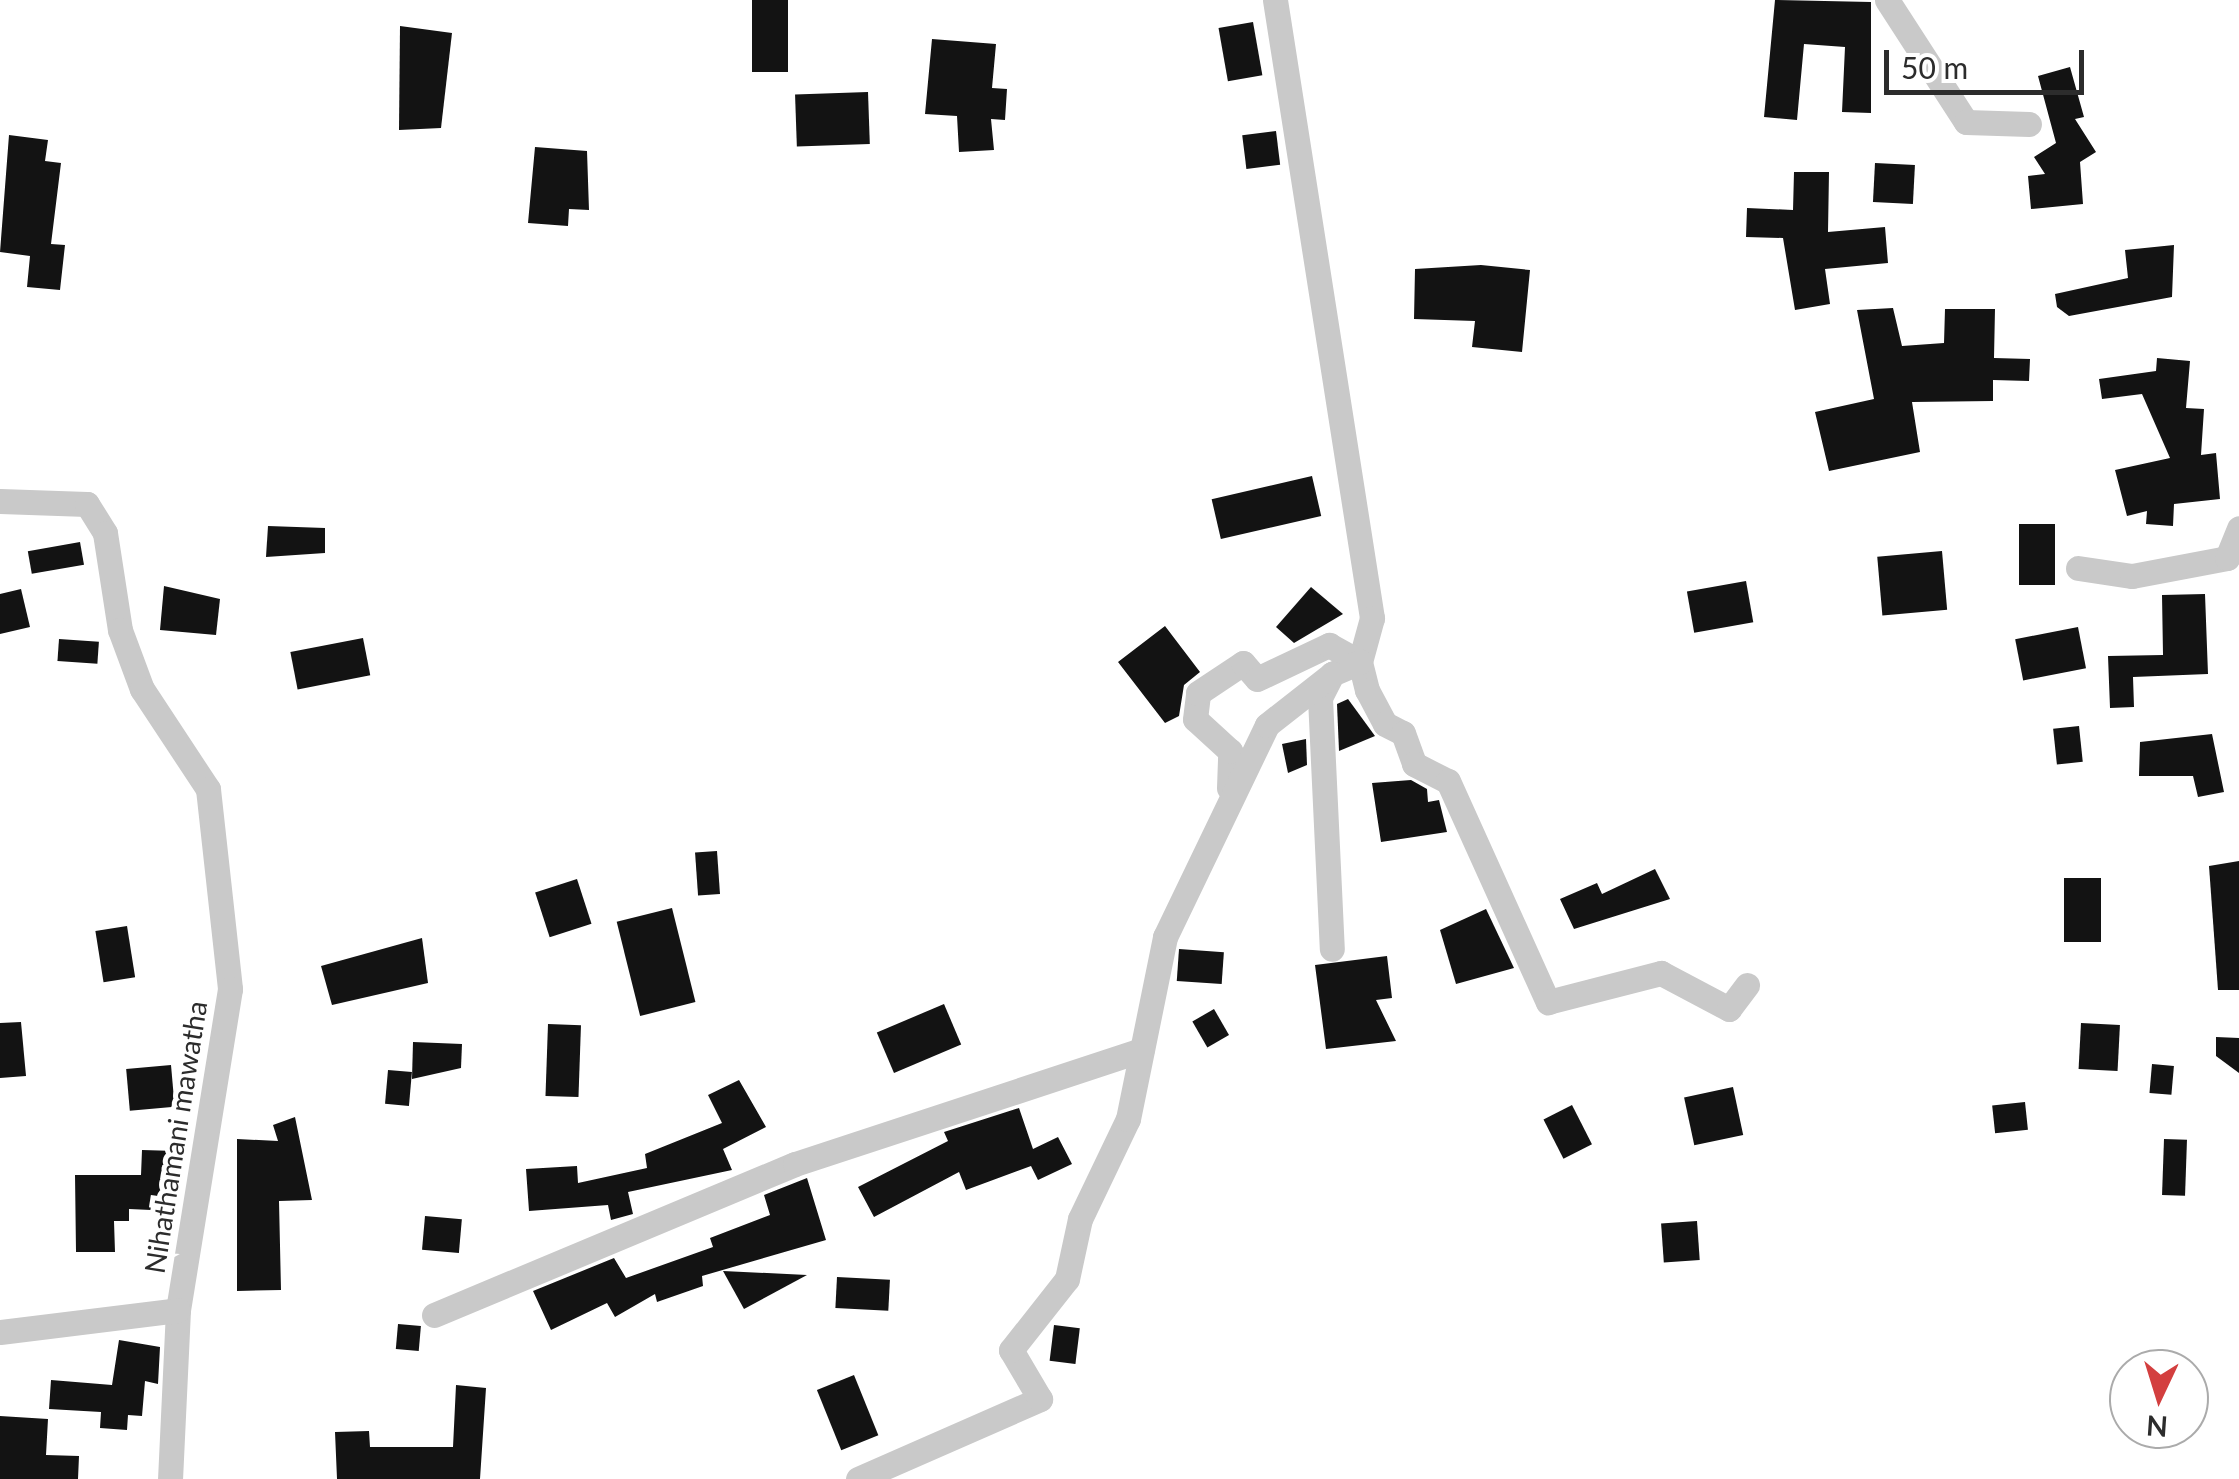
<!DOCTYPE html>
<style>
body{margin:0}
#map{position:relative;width:2239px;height:1479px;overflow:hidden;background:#fff;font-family:Lato,sans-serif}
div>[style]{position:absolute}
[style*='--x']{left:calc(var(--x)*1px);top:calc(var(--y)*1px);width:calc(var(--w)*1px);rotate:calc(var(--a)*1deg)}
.building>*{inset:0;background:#131313;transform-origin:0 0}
.street>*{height:25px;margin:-12.5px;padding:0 12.5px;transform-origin:12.5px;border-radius:12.5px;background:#c9c9c9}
span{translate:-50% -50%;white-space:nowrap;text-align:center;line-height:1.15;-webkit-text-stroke:10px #fff;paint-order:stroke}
.street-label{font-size:28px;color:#2c2c2c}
.north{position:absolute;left:2109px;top:1349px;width:100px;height:100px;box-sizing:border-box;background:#fff;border:2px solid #ababab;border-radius:50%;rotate:184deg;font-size:28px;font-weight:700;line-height:40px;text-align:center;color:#2c2c2c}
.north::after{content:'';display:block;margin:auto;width:35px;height:45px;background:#d33f3f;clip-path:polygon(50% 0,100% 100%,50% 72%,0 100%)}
.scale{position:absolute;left:1884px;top:50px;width:200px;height:45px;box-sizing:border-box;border:5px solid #2c2c2c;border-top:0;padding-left:12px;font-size:30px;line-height:35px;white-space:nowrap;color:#2c2c2c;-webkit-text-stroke:8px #fff;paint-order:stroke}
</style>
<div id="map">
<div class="building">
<i style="left:752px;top:0;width:36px;height:72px"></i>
<i style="clip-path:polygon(1775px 0,1871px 2px,1871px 113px,1842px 112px,1845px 47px,1804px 44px,1797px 120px,1764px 117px)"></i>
<i style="left:1253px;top:22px;width:54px;height:35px;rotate:80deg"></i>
<i style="clip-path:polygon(400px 26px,452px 33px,441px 128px,399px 130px)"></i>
<i style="clip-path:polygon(932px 39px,996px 44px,992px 88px,1007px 89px,1005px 120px,991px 119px,994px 150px,959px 152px,957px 116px,925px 114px)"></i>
<i style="clip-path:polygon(2070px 67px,2084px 117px,2075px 119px,2096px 152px,2080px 162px,2083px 204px,2031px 209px,2028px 176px,2045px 174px,2034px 157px,2056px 143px,2038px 76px)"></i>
<i style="left:868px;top:92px;width:52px;height:73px;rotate:88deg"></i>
<i style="left:1276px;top:131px;width:34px;height:34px;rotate:83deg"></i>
<i style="clip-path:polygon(9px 135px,48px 140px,45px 161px,61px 163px,51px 244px,65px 245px,60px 290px,27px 287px,30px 256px,0 252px)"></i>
<i style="clip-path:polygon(535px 147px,587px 151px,589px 210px,569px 209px,568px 226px,528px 223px)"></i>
<i style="left:1875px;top:163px;width:40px;height:39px;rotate:3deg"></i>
<i style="clip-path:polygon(1794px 172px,1829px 172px,1828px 232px,1885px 227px,1888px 263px,1825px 269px,1830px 304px,1795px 310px,1783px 238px,1746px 237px,1747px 208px,1793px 210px)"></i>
<i style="clip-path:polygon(2174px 245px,2172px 297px,2069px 316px,2057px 307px,2055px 294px,2128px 278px,2125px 250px)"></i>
<i style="clip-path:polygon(1481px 265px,1530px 270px,1522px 352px,1472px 347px,1475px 321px,1414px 319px,1415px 269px)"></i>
<i style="clip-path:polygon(1893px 308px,1902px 346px,1944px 343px,1945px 309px,1995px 309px,1994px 358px,2030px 359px,2029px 381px,1993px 380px,1993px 401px,1912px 402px,1920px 452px,1829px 471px,1815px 412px,1874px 399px,1857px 310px)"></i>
<i style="clip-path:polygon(2157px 358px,2190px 361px,2186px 408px,2204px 409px,2201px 455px,2216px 453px,2220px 499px,2174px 504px,2173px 526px,2146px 524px,2147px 511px,2127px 516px,2115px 470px,2170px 458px,2142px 394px,2102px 399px,2099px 379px,2156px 371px)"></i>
<i style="left:1312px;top:476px;width:41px;height:103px;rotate:77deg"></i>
<i style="left:2019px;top:524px;width:36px;height:61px"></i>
<i style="clip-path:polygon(268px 526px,325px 528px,325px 553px,266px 557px)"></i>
<i style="left:80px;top:542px;width:23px;height:53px;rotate:80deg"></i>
<i style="left:1942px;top:551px;width:59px;height:65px;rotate:85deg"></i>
<i style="left:1746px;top:581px;width:42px;height:60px;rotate:80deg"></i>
<i style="clip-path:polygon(164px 586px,220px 599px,216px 635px,160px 630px)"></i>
<i style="clip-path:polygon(1311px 587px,1343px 614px,1294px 643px,1276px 627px)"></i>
<i style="clip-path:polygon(21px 589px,30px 627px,0 634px,0 594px)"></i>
<i style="clip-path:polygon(2205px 594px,2208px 674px,2133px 677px,2134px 707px,2110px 708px,2108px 656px,2163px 655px,2162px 595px)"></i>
<i style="clip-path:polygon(1165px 626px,1200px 672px,1184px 685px,1179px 716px,1165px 723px,1118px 662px)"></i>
<i style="left:2078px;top:627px;width:42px;height:64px;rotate:79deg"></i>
<i style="left:363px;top:638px;width:38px;height:74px;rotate:79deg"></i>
<i style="left:59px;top:639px;width:40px;height:22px;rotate:4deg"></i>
<i style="clip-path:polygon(1348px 699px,1375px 736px,1339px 751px,1337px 704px)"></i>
<i style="left:2079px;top:726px;width:36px;height:26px;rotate:84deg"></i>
<i style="clip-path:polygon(2212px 734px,2224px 792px,2198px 797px,2193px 776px,2139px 776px,2140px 742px)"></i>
<i style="clip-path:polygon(1306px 739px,1307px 765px,1288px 773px,1282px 744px)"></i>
<i style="clip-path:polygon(1411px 780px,1427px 789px,1428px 802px,1439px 800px,1447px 832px,1381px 842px,1372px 783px)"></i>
<i style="left:717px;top:851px;width:43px;height:22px;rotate:86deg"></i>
<i style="clip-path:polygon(2239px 861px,2239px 990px,2218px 990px,2209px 866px)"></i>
<i style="clip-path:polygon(1655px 869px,1670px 899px,1574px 929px,1560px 899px,1597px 883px,1602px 894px)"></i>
<i style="left:2064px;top:878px;width:37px;height:64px"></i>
<i style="left:577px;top:879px;width:47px;height:44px;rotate:72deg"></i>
<i style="left:672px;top:908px;width:97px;height:57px;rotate:76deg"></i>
<i style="clip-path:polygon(1486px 909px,1514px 968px,1456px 984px,1440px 930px)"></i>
<i style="left:127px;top:926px;width:52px;height:32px;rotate:81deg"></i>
<i style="clip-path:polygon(422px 938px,428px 983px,332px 1005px,321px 966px)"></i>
<i style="left:1179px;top:949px;width:45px;height:32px;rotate:4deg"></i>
<i style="clip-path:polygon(1387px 956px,1392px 998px,1376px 1000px,1396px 1041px,1326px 1049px,1315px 965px)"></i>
<i style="left:944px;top:1004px;width:44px;height:73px;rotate:67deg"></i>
<i style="left:1214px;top:1009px;width:30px;height:25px;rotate:60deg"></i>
<i style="clip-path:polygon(21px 1022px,26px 1076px,0 1078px,0 1023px)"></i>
<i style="left:2081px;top:1023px;width:39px;height:46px;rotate:3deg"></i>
<i style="left:548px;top:1024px;width:33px;height:72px;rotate:2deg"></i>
<i style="clip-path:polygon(2216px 1037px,2239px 1038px,2239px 1073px,2216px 1056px)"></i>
<i style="clip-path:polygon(413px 1042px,462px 1044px,461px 1068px,412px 1079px)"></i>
<i style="left:2152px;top:1064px;width:22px;height:29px;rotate:5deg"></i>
<i style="left:171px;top:1065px;width:42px;height:45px;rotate:85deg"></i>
<i style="left:388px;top:1070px;width:24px;height:34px;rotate:5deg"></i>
<i style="clip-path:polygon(739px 1080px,766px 1127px,723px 1149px,732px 1170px,628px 1192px,633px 1214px,611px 1220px,608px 1205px,529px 1211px,526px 1169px,577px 1166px,578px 1183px,647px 1168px,645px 1154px,722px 1123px,708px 1095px)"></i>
<i style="left:1733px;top:1087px;width:49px;height:50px;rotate:78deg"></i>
<i style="left:2025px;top:1102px;width:28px;height:33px;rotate:84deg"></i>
<i style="left:1572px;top:1105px;width:44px;height:32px;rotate:63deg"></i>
<i style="clip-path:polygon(1019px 1108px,1033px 1149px,1058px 1137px,1072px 1164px,1038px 1180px,1031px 1166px,966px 1190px,959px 1172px,874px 1217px,858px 1187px,948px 1141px,944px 1132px)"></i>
<i style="clip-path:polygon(295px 1117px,312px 1200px,279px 1201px,281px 1290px,237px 1291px,237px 1139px,278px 1141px,273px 1125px)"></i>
<i style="left:2164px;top:1139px;width:23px;height:56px;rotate:2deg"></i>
<i style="clip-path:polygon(142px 1150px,176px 1151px,173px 1211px,129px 1209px,129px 1221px,114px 1221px,115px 1252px,76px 1252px,75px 1175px,141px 1175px)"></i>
<i style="clip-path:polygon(807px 1178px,826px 1240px,702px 1276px,703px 1286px,657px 1302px,655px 1294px,615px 1317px,607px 1303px,551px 1330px,533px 1291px,614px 1258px,626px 1278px,713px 1247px,710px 1238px,770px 1215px,764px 1195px)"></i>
<i style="left:425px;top:1216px;width:37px;height:34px;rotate:5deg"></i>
<i style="left:1697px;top:1221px;width:39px;height:36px;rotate:86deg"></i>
<i style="clip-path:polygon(723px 1271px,807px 1275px,744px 1309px)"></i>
<i style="left:837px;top:1277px;width:53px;height:31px;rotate:3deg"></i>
<i style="left:398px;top:1324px;width:23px;height:25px;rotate:5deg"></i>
<i style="left:1054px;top:1325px;width:26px;height:36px;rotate:7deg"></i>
<i style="clip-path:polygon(119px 1340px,160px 1347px,158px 1384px,145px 1381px,142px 1416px,128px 1415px,127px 1430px,100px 1428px,101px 1412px,49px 1409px,51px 1380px,112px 1385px)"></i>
<i style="left:854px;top:1375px;width:65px;height:40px;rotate:68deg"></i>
<i style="clip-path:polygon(456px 1385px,486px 1388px,480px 1479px,337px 1479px,335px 1432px,369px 1431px,370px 1447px,453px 1447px)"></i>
<i style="clip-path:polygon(0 1416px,48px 1419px,46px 1455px,79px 1456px,78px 1479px,0 1479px)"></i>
</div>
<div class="street">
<i style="--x:1275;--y:0;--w:626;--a:81.08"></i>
<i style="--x:1372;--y:618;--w:46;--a:105.3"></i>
<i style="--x:1360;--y:662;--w:29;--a:76"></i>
<i style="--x:1367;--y:690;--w:38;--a:62"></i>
<i style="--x:1385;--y:724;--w:20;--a:27"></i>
<i style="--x:1403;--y:733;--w:33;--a:70"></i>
<i style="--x:1414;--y:764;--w:38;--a:27"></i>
<i style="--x:1448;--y:781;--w:243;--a:65.7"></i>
<i style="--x:1548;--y:1002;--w:117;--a:-14.4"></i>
<i style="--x:1661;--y:973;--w:77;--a:27.9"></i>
<i style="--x:1729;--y:1009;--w:30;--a:-53"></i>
<i style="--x:1887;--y:0;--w:145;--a:57.1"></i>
<i style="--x:1966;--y:122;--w:63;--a:1.8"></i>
<i style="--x:0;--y:501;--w:87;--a:2"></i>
<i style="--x:87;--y:504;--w:34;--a:58"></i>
<i style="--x:105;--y:533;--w:98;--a:81.2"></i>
<i style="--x:120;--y:630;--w:63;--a:69.6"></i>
<i style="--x:142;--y:689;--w:120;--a:56.6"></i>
<i style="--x:208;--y:789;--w:201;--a:83.7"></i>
<i style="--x:230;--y:989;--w:325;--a:99.2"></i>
<i style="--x:178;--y:1310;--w:169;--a:92.7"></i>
<i style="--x:2078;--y:568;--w:55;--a:8.4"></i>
<i style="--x:2132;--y:576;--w:97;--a:-10.7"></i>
<i style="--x:2227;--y:558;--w:32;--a:-68"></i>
<i style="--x:1229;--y:788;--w:37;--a:-88"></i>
<i style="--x:1230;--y:751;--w:47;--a:-137.6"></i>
<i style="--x:1195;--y:719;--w:26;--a:-83"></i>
<i style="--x:1198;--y:693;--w:54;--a:-33.7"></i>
<i style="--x:1243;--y:663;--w:21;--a:49"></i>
<i style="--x:1257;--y:679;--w:80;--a:-25.3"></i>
<i style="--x:1329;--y:645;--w:35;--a:29"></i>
<i style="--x:1360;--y:662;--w:30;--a:157"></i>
<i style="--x:1332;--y:674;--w:27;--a:117"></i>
<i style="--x:1320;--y:698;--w:251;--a:87.3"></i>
<i style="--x:434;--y:1315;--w:391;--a:-22.7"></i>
<i style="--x:795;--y:1164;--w:365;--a:-18.2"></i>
<i style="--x:0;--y:1332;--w:179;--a:-7"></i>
<i style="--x:858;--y:1479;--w:199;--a:-23.7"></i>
<i style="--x:1040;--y:1399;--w:57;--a:-120.6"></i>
<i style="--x:1011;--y:1350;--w:90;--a:-51.7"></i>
<i style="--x:1067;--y:1279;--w:61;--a:-77.8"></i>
<i style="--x:1080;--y:1219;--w:111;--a:-64.4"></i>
<i style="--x:1128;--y:1119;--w:186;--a:-78.5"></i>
<i style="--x:1165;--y:937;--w:235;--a:-64.3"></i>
<i style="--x:1267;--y:725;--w:83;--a:-38.1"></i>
</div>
<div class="street-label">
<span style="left:175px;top:1137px;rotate:-81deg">Nihathamani mawatha</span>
</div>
<div class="north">N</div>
<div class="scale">50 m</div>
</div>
